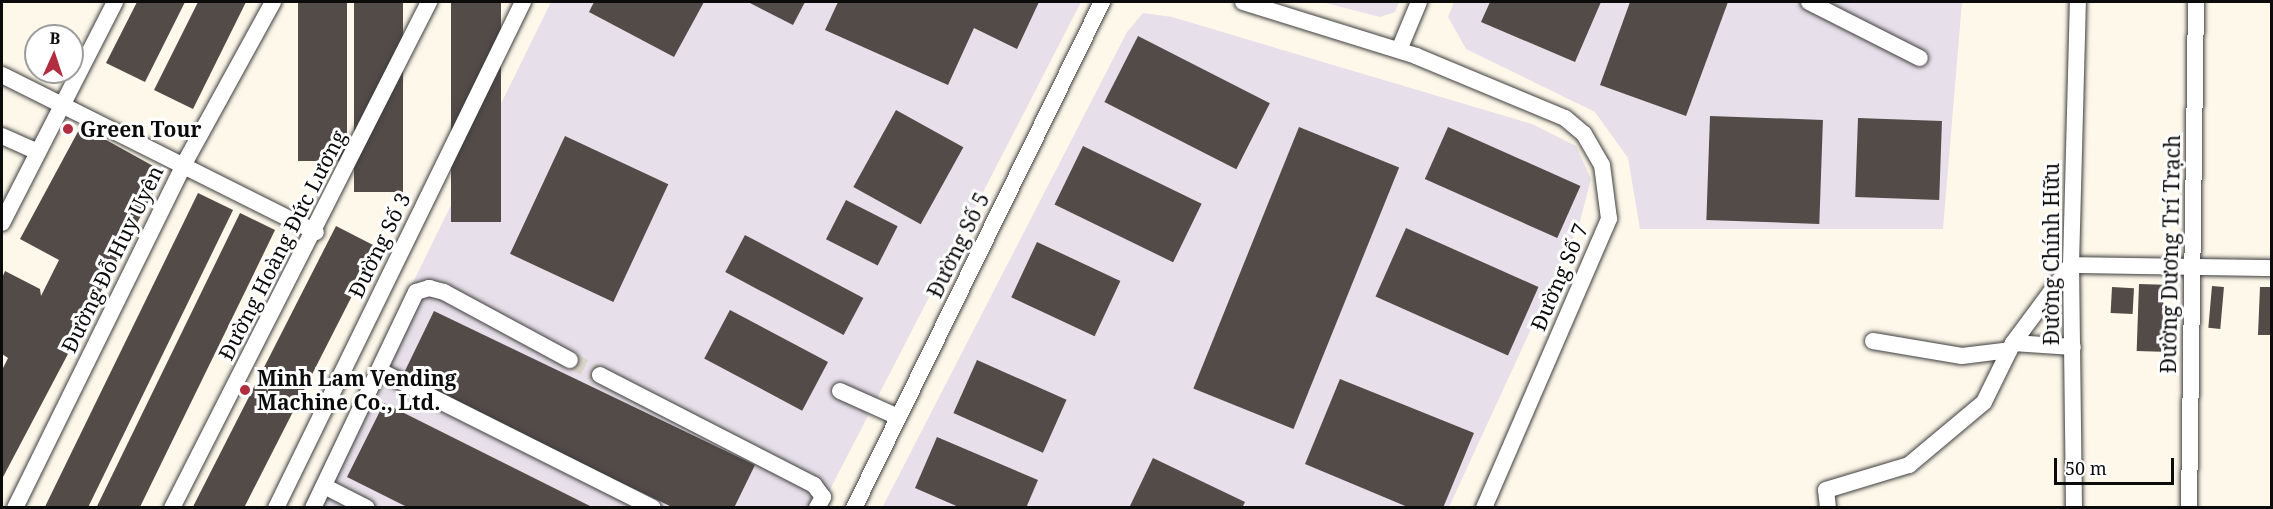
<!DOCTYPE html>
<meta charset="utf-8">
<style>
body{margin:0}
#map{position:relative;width:2273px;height:509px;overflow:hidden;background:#fef8ea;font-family:"Noto Serif",serif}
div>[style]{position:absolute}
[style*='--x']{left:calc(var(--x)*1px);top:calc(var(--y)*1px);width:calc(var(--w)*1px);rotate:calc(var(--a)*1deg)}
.industrial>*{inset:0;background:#e7dfe9}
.building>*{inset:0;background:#534b48;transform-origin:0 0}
.minor-tunnel>*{height:16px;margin-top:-8px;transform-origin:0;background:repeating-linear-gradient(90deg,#dad4c9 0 16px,transparent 0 24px)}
.roads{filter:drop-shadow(0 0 2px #3e3e3e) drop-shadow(0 0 2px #3e3e3e)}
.minor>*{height:16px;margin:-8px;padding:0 8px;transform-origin:8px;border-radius:8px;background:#fff}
.dots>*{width:16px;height:16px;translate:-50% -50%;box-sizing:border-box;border:3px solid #fff;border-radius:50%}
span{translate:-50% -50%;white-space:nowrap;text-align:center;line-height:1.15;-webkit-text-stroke:6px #fff;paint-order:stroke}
.poi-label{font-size:21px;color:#0b0b0b;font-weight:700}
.left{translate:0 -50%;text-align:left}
.street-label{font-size:21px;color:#0b0b0b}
.frame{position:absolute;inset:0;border:3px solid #0b0b0b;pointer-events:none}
.north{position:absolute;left:24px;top:24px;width:60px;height:60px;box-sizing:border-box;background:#fff;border:2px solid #9d9d9d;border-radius:50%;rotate:3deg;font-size:16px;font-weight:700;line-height:24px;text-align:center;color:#0b0b0b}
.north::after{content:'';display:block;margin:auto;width:21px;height:27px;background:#b02e40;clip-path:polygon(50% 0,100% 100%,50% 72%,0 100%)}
.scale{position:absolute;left:2054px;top:458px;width:120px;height:27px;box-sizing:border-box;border:3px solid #0b0b0b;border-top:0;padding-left:8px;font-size:18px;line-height:21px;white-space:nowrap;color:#0b0b0b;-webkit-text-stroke:4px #fff;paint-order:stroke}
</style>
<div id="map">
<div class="industrial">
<i style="clip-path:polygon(551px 2px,1081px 2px,821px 507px,302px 508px)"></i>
<i style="clip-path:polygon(1322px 2px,1399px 2px,1395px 12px,1380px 17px)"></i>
<i style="clip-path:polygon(1454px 2px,1962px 2px,1943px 229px,1640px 229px,1628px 158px,1595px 112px,1466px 49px,1448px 17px)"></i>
<i style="clip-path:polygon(1143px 13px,1172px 17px,1532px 124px,1576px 146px,1591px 179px,1579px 225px,1449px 507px,882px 508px,1127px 32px)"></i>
</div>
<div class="building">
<i style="clip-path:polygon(137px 2px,185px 2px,145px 82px,106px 63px)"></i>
<i style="clip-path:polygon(198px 2px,246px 2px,193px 109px,154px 90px)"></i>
<i style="left:298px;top:2px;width:49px;height:159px"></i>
<i style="left:354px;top:2px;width:49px;height:190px"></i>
<i style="left:451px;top:2px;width:50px;height:220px"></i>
<i style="clip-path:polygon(594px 2px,704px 2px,674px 57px,589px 12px)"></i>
<i style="clip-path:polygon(748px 2px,805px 2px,793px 25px)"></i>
<i style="clip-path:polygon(838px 2px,1039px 2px,1017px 49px,974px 28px,948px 85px,825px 30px)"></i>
<i style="clip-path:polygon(1490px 2px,1601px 2px,1575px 62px,1481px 22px)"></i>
<i style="clip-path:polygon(1630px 2px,1728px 2px,1686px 116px,1600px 85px)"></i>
<i style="left:1138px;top:36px;width:148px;height:74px;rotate:27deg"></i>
<i style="left:896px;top:110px;width:77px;height:88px;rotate:29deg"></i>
<i style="left:1710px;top:116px;width:113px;height:104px;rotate:2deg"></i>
<i style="left:1858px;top:118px;width:84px;height:79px;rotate:2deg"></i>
<i style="clip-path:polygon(81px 126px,164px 172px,2px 479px,2px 370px,8px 358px,2px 354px,2px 278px,5px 271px,40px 289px,41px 296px,59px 260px,20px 239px)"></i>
<i style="left:1299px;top:127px;width:108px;height:282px;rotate:22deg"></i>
<i style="left:1448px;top:127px;width:145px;height:57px;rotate:24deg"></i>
<i style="left:565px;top:136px;width:114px;height:130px;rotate:25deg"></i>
<i style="left:1083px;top:146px;width:132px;height:65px;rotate:26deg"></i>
<i style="left:198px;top:193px;width:39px;height:351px;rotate:26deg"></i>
<i style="left:846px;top:200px;width:58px;height:44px;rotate:27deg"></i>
<i style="left:240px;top:213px;width:39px;height:329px;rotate:26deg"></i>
<i style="left:336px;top:226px;width:46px;height:318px;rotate:27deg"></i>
<i style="left:1406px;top:228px;width:145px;height:75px;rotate:24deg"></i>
<i style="left:745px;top:235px;width:134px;height:42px;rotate:28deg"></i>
<i style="left:1037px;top:242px;width:92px;height:61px;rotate:25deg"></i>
<i style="left:2139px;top:284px;width:25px;height:67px;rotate:2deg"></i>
<i style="left:2212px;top:286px;width:12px;height:42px;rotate:5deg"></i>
<i style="left:2112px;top:287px;width:22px;height:26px;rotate:3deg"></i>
<i style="clip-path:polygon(2260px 287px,2272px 287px,2272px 335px,2258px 335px)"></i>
<i style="left:730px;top:310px;width:111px;height:55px;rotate:28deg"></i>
<i style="clip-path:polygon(434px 311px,755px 465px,734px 508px,674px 508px,402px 377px)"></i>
<i style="left:977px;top:360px;width:98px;height:58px;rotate:24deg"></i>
<i style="clip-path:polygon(1340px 379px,1474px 433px,1443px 508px,1410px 508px,1305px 464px)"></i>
<i style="clip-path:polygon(384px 403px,594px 508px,409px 508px,347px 477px)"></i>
<i style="clip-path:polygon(937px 437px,1038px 480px,1026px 508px,961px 508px,915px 488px)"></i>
<i style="clip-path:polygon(1153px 458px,1245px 502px,1242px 508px,1129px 508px)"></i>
</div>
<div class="minor-tunnel">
<i style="--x:570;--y:360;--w:34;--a:27"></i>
</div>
<div class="roads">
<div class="minor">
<i style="--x:1243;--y:2;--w:181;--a:17.3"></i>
<i style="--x:1416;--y:56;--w:161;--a:22.6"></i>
<i style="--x:1565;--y:118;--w:25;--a:40"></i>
<i style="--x:1584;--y:134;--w:36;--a:60"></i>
<i style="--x:1602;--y:165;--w:54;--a:82.6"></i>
<i style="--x:1609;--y:219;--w:315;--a:113.4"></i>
<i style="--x:1809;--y:2;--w:124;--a:26.8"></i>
<i style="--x:1399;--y:50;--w:52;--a:-67.4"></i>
<i style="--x:2;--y:75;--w:351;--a:26.6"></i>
<i style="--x:2;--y:136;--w:39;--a:24"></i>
<i style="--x:2;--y:223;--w:248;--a:-62.9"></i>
<i style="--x:2071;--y:265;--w:201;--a:0.9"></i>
<i style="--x:1873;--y:341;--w:90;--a:9.6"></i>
<i style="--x:1962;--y:356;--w:48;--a:-7.1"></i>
<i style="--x:2013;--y:343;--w:60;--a:3.8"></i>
<i style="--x:380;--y:371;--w:305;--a:26.6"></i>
<i style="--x:600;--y:375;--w:241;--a:27.2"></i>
<i style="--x:814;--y:485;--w:15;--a:53"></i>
<i style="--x:823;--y:497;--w:13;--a:119"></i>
<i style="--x:840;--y:391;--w:64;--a:24.1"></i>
<i style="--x:324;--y:486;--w:48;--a:27.1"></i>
<i style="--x:15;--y:508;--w:383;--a:-63.8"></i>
<i style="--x:184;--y:164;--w:185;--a:-61.2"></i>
<i style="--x:172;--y:508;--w:568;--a:-63.07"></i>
<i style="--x:276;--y:508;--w:563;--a:-63.98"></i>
<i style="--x:313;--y:508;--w:239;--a:-64.5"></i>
<i style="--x:416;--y:292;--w:14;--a:-17"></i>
<i style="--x:429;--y:288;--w:16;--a:15"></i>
<i style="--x:444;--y:292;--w:143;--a:28.4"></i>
<i style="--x:854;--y:508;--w:564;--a:-63.89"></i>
<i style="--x:1828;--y:508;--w:18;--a:-96"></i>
<i style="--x:1826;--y:490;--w:87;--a:-16.8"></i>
<i style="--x:1909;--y:465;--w:98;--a:-40"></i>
<i style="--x:1984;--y:402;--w:66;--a:-63.8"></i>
<i style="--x:2013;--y:343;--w:97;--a:-53.4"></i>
<i style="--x:2074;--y:508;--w:243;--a:-90.7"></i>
<i style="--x:2071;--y:265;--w:263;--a:-88.5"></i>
<i style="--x:2189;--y:508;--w:506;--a:-89.21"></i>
</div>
</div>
<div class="dots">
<i style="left:68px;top:129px;background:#b02e40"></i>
<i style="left:245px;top:390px;background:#b02e40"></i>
</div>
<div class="poi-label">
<span class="left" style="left:80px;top:129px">Green Tour</span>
<span class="left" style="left:257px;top:390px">Minh Lam Vending<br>Machine Co., Ltd.</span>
</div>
<div class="street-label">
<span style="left:282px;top:245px;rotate:-63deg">Đường Hoàng Đức Lương</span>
<span style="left:379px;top:245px;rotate:-64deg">Đường Số 3</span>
<span style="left:958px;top:245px;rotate:-64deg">Đường Số 5</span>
<span style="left:2051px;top:254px;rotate:-90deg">Đường Chính Hữu</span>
<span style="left:2170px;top:254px;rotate:-89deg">Đường Dương Trí Trạch</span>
<span style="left:112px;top:259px;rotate:-64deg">Đường Đỗ Huy Uyên</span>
<span style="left:1559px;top:277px;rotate:-67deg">Đường Số 7</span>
</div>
<div class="frame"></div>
<div class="north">B</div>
<div class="scale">50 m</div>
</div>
